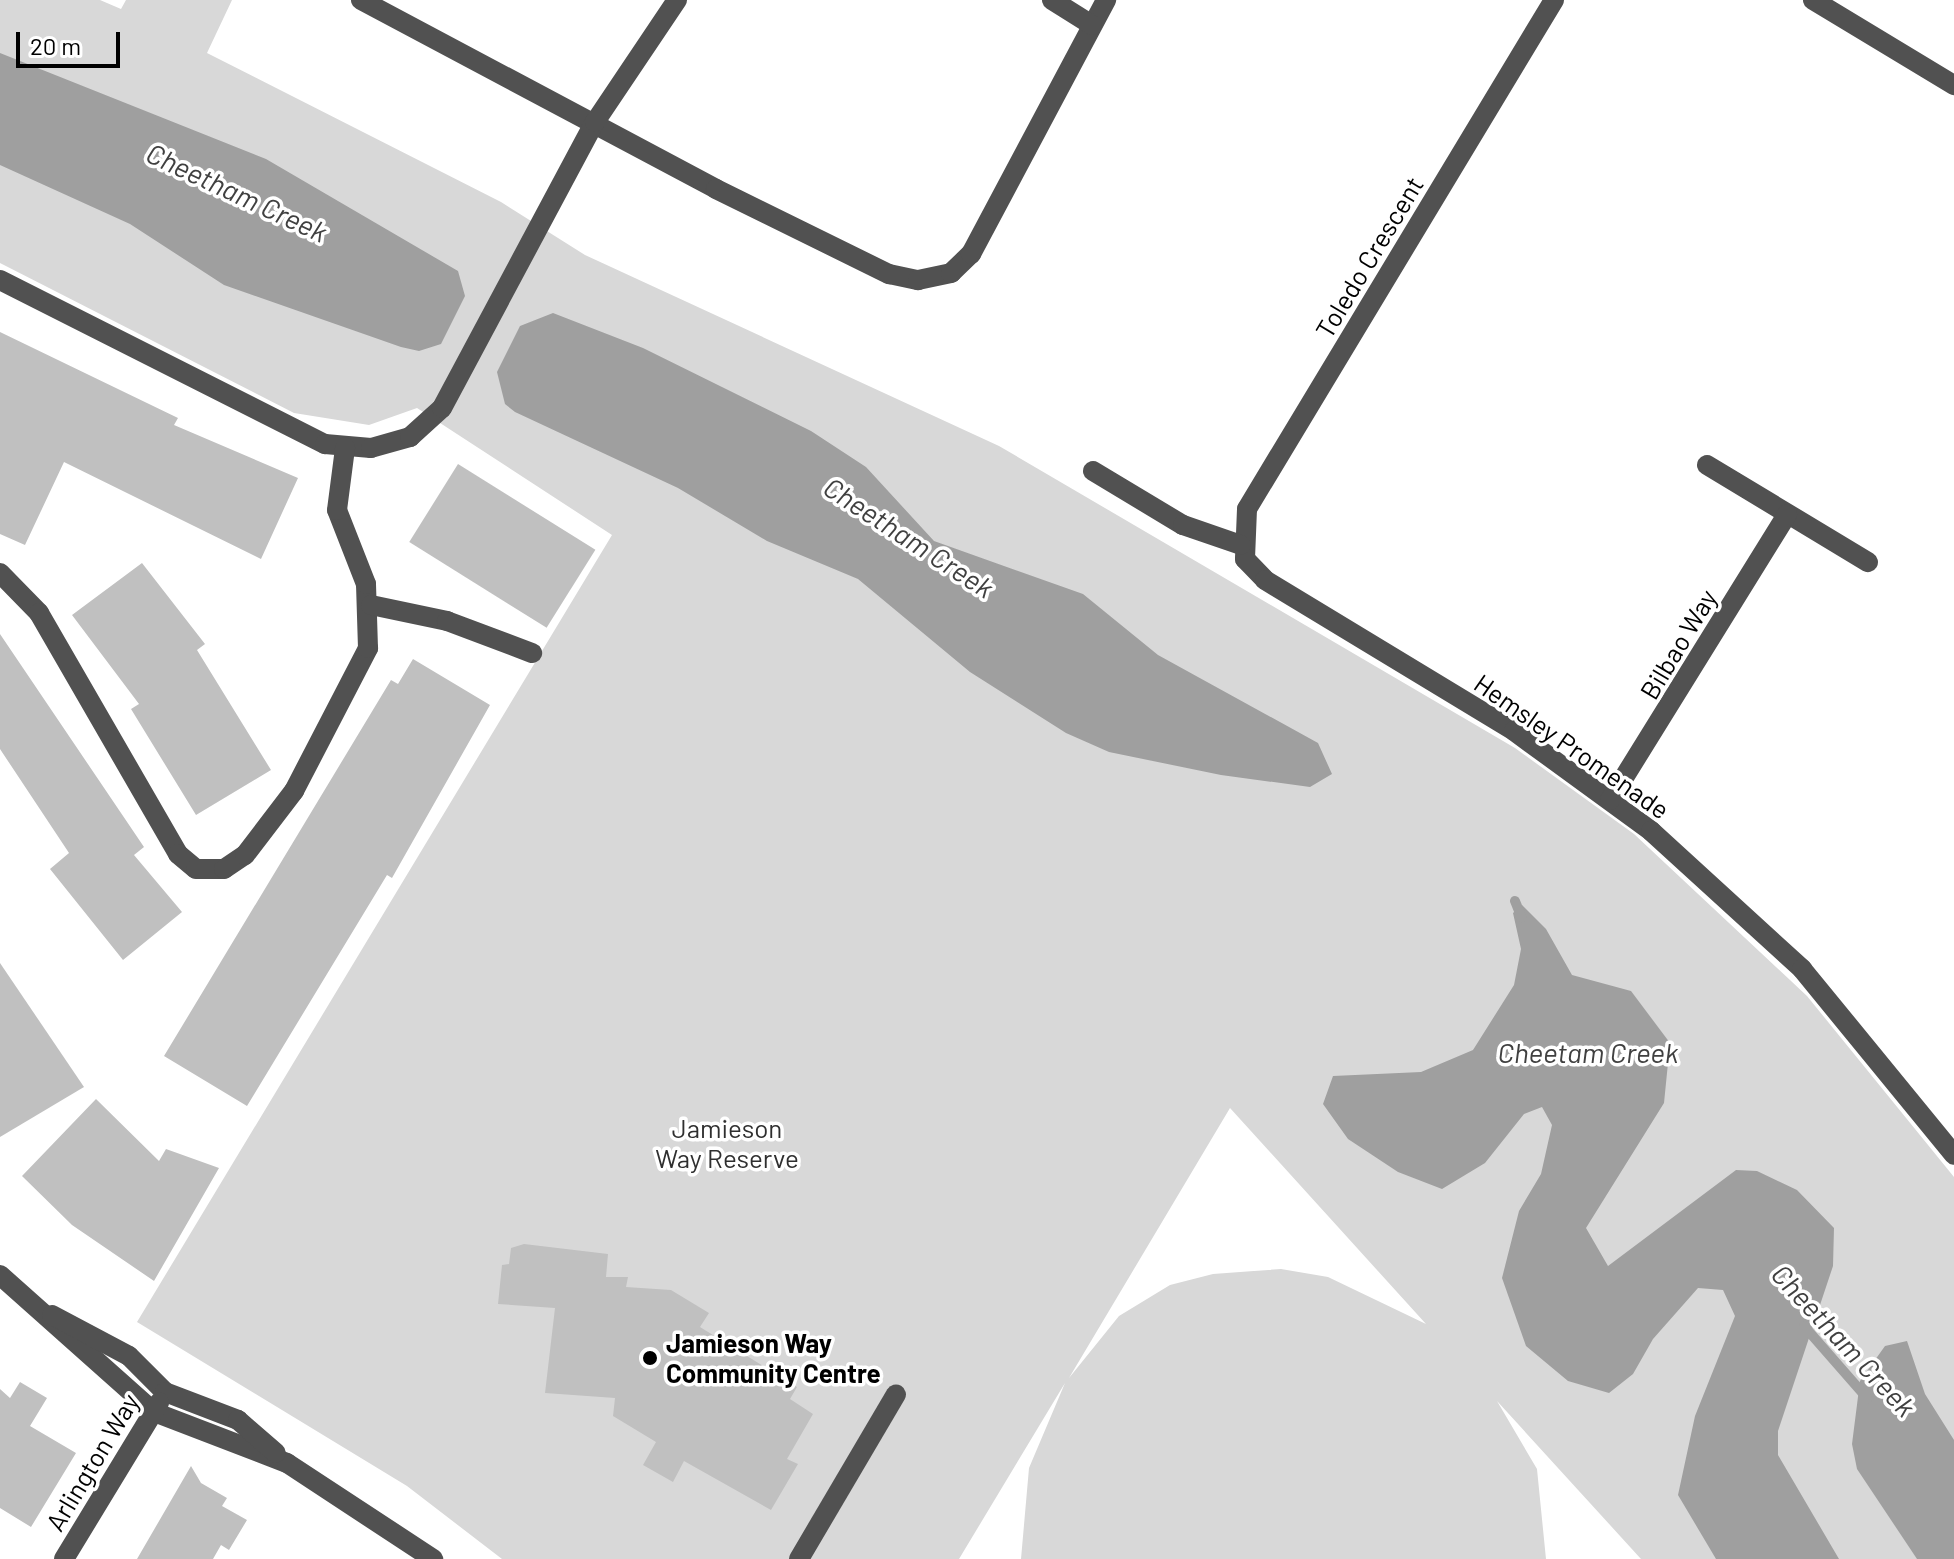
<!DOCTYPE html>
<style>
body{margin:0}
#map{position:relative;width:1954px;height:1559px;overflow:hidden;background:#fff;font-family:Barlow,sans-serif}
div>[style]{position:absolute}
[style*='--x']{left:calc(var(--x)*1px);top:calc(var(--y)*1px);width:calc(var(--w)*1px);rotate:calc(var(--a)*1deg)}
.green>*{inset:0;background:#d8d8d8}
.water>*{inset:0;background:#9f9f9f}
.stream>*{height:10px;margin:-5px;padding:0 5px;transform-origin:5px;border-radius:5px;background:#9f9f9f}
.building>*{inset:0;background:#c0c0c0;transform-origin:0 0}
.minor>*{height:20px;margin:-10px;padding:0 10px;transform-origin:10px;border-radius:10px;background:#515151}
.dots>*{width:22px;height:22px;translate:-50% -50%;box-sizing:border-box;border:4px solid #fff;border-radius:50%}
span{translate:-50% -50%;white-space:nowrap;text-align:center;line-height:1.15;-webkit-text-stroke:7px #fff;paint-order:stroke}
.street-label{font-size:26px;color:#000}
.park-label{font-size:26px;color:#2f2f2f}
.poi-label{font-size:26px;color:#000;font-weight:700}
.left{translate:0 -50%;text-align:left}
.water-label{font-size:28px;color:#404040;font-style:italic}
.scale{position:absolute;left:16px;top:32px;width:104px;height:36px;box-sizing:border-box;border:4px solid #000;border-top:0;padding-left:10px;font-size:24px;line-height:28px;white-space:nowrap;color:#000;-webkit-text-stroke:6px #fff;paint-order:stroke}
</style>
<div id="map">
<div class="green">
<i style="clip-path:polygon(evenodd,0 0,100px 0,121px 9px,126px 0,232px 0,207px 53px,501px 202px,585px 255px,999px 446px,1515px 748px,1634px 834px,1807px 996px,1954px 1177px,1954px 1559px,1641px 1559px,1497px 1401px,1537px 1469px,1546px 1559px,1021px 1559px,1029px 1468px,1065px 1383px,959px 1559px,502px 1559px,407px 1486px,137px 1322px,612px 535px,417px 408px,369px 425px,294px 413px,0 263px,0 0,1230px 1108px,1426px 1324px,1328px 1277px,1281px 1269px,1213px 1274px,1170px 1285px,1119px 1316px,1069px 1378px,1230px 1108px)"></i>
</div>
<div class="water">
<i style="clip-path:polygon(0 53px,266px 159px,458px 271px,465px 296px,441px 344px,419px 351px,401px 347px,224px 285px,130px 224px,0 165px)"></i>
<i style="clip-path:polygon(553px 313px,643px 348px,811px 431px,866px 467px,934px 541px,1083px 594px,1158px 655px,1318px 743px,1332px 774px,1310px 787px,1221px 775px,1109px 752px,1066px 733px,970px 672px,858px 579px,767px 541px,678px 488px,515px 412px,505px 404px,497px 372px,520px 326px)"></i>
<i style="clip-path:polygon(1522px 905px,1546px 929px,1572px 975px,1631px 991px,1670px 1043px,1664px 1103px,1586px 1228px,1608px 1266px,1736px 1170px,1757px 1171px,1797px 1190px,1834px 1228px,1833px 1266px,1778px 1431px,1778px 1455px,1839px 1559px,1716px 1559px,1678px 1495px,1695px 1416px,1735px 1316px,1723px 1290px,1698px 1288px,1653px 1339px,1633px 1374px,1609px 1393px,1568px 1381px,1526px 1346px,1502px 1278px,1519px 1211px,1541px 1174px,1552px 1125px,1542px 1107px,1524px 1114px,1485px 1163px,1442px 1189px,1398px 1172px,1348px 1139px,1323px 1104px,1333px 1076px,1421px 1072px,1473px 1050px,1514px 985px,1521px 949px,1513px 913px)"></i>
<i style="clip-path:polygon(1907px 1341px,1925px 1394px,1954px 1440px,1954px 1559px,1917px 1559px,1857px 1469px,1852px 1444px,1860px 1381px,1885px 1346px)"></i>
</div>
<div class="stream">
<i style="--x:1515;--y:901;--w:18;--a:68"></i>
<i style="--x:1804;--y:1326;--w:96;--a:48.8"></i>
</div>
<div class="building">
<i style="clip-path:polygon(0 332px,178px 418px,174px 425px,298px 478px,261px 559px,64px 462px,25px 545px,0 534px)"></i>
<i style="left:458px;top:464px;width:162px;height:92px;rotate:32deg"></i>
<i style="clip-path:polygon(142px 563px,205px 644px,197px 650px,271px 770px,196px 815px,131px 709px,139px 704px,72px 615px)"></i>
<i style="clip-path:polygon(0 634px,144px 847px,134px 855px,182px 912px,123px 960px,50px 869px,69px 853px,0 749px)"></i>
<i style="clip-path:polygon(413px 659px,490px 705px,392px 878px,387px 875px,247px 1106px,164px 1056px,391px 680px,398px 684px)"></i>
<i style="clip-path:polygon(0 963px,84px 1087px,0 1137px)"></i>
<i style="clip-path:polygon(96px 1099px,159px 1161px,166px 1149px,219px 1168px,154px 1281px,72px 1225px,22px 1176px)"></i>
<i style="clip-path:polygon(524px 1244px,608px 1254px,606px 1277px,628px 1277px,626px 1287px,671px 1290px,709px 1313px,700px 1327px,797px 1387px,790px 1399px,813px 1414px,787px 1459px,798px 1464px,771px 1510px,684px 1461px,673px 1482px,643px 1465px,656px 1442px,613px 1416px,615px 1398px,545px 1393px,555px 1308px,498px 1304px,502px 1265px,509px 1264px,511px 1248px)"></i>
<i style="clip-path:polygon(20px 1382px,47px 1398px,30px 1426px,76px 1453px,31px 1527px,0 1508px,0 1389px,10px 1398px)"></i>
<i style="clip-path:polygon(191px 1466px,201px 1483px,227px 1498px,222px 1506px,247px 1520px,229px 1550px,221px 1545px,213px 1559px,137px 1559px)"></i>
</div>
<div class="minor">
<i style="--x:361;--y:0;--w:402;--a:28"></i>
<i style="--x:716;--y:189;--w:193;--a:26.2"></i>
<i style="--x:889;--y:274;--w:30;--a:12"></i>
<i style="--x:918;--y:280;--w:34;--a:-12"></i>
<i style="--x:951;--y:273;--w:28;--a:-44"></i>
<i style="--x:971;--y:254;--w:288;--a:-62"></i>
<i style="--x:1052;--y:0;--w:47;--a:32"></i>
<i style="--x:1554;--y:0;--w:594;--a:121.1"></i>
<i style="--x:1247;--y:509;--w:50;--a:92.3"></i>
<i style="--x:1245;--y:559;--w:29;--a:46"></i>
<i style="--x:1265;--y:580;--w:291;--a:31.2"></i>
<i style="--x:1514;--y:731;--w:170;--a:36.1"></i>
<i style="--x:1651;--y:831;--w:205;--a:42.4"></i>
<i style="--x:1802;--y:969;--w:240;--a:50.7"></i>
<i style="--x:1813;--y:0;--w:165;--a:31.1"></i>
<i style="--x:0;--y:280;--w:364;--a:26.8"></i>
<i style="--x:325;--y:444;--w:46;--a:5"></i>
<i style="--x:371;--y:448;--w:41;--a:-15.8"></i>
<i style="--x:410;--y:437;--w:43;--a:-42.2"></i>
<i style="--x:442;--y:408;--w:324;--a:-61.9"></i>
<i style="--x:595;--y:122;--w:147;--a:-56.1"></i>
<i style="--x:1707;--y:465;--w:188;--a:31.1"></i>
<i style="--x:1093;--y:471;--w:105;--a:31"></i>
<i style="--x:1183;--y:525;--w:61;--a:19"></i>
<i style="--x:0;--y:573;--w:56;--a:45.7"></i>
<i style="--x:39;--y:613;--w:278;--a:60"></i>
<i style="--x:178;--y:854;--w:23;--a:40"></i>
<i style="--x:196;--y:869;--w:28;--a:0"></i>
<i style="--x:224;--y:869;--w:25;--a:-34"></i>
<i style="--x:245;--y:855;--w:81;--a:-52.6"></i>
<i style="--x:294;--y:791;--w:161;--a:-62.6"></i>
<i style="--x:368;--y:648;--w:64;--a:-91.8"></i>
<i style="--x:366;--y:584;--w:79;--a:-111.4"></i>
<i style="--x:337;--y:510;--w:63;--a:-82.6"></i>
<i style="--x:371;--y:605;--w:78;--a:11.9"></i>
<i style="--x:447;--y:621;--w:91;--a:20.6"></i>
<i style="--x:1610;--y:800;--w:336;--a:-58.2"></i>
<i style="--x:0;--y:1275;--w:206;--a:41.7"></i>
<i style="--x:154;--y:1412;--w:142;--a:21"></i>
<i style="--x:287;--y:1463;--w:175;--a:33.3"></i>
<i style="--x:52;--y:1315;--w:87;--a:28"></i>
<i style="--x:129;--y:1356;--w:51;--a:45"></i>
<i style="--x:165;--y:1392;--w:78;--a:21"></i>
<i style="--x:238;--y:1420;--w:50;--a:41"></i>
<i style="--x:64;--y:1559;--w:183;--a:-58.7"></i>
<i style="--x:799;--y:1559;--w:191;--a:-59.5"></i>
</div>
<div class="dots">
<i style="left:650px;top:1358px;background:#000"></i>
</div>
<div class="street-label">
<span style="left:1369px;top:257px;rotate:-59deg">Toledo Crescent</span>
<span style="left:1678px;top:644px;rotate:-59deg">Bilbao Way</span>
<span style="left:1572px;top:746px;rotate:35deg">Hemsley Promenade</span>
<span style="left:92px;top:1462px;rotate:-59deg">Arlington Way</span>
</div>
<div class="park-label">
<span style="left:727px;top:1143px">Jamieson<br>Way Reserve</span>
</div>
<div class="poi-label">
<span class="left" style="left:666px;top:1358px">Jamieson Way<br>Community Centre</span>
</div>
<div class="water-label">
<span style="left:237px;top:192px;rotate:25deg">Cheetham Creek</span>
<span style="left:909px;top:537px;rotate:33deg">Cheetham Creek</span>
<span style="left:1588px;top:1052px">Cheetam Creek</span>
<span style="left:1844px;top:1340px;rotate:47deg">Cheetham Creek</span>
</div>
<div class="scale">20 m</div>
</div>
